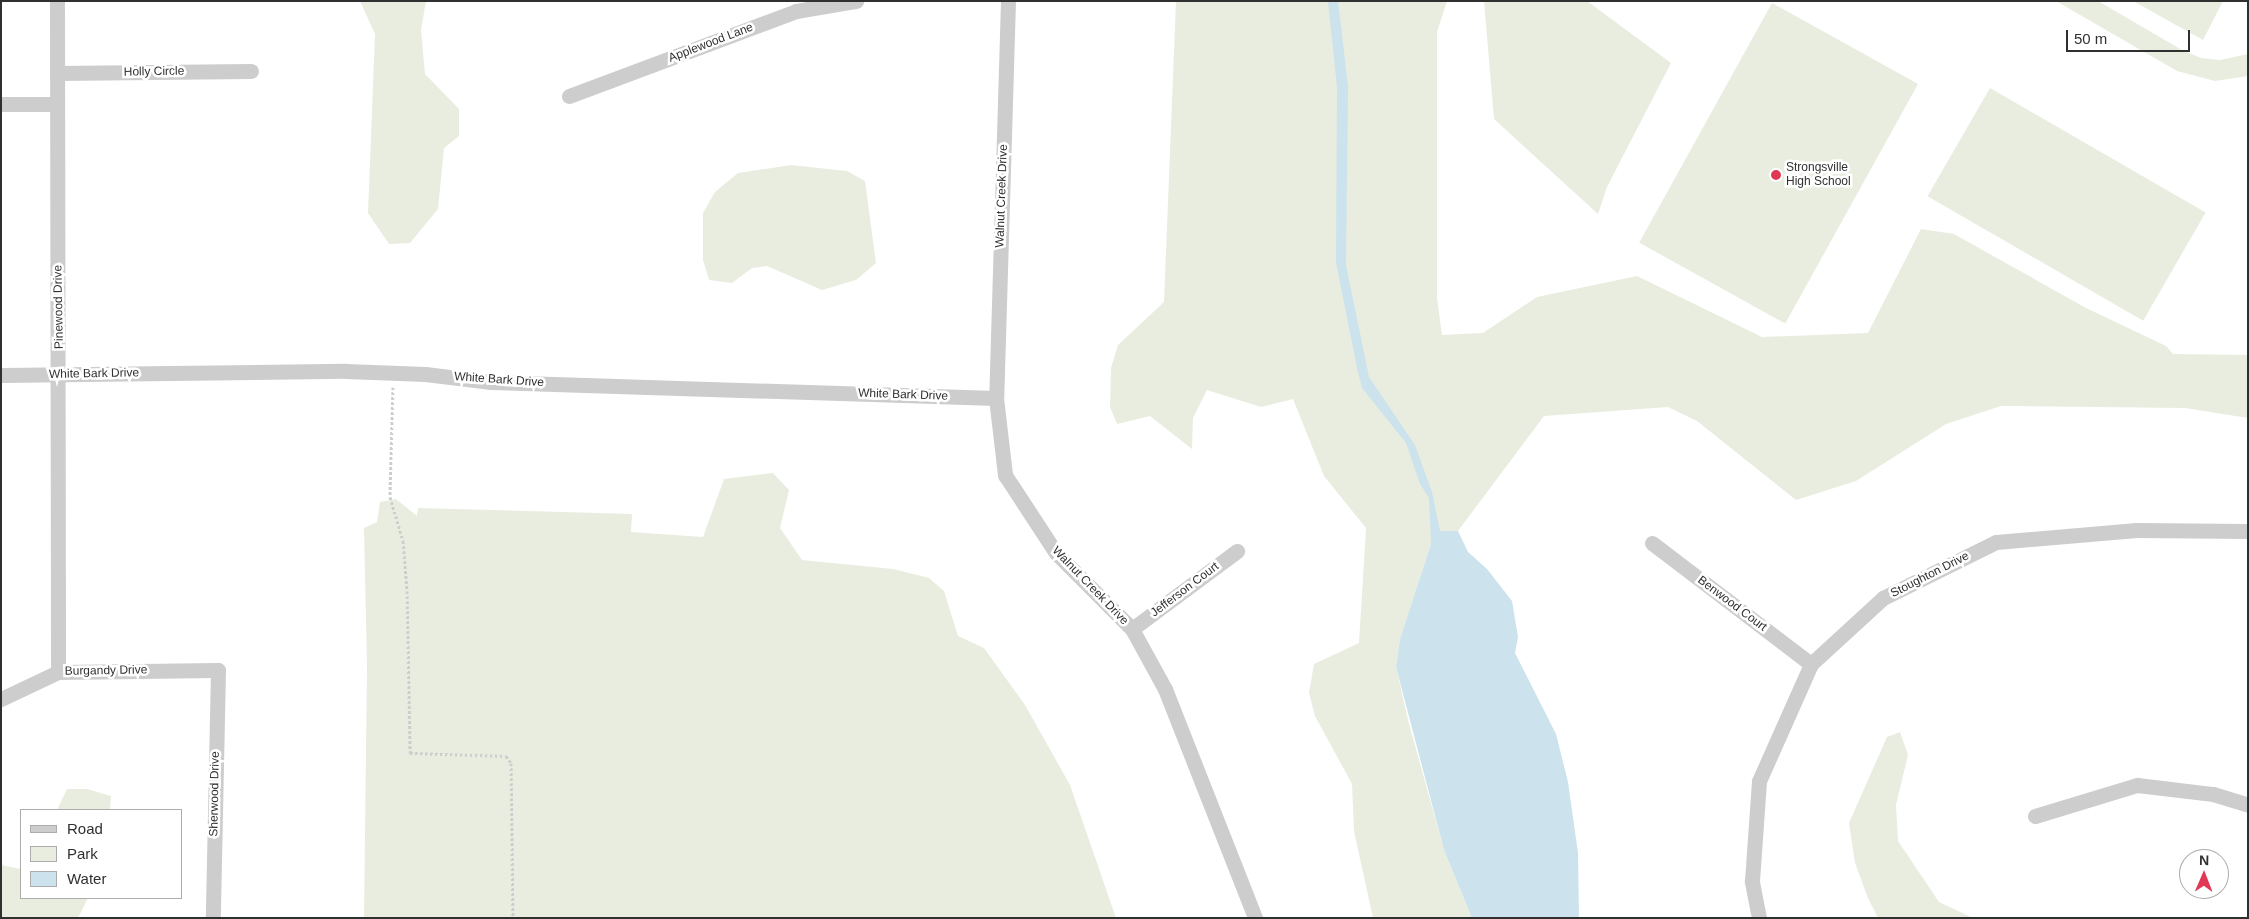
<!DOCTYPE html>
<style>
body{margin:0}
#map{position:relative;width:2249px;height:919px;overflow:hidden;background:#fff;font-family:Arial,sans-serif}
div>[style]{position:absolute}
[style*='--x']{left:calc(var(--x)*1px);top:calc(var(--y)*1px);width:calc(var(--w)*1px);rotate:calc(var(--a)*1deg)}
.green>*{inset:0;background:#e8eddf;transform-origin:0 0}
.water>*{inset:0;background:#cce2ec}
.path>*{height:3px;margin-top:-1.5px;transform-origin:0;background:repeating-linear-gradient(90deg,#cdcdcd 0 2.5px,transparent 0 5px)}
.minor>*{height:15px;margin:-7.5px;padding:0 7.5px;transform-origin:7.5px;border-radius:7.5px;background:#cdcdcd}
.dots>*{width:14px;height:14px;translate:-50% -50%;box-sizing:border-box;border:2px solid #fff;border-radius:50%}
span{translate:-50% -50%;white-space:nowrap;text-align:center;line-height:1.15;-webkit-text-stroke:5px #fff;paint-order:stroke}
.street-label{font-size:12px;color:#303030}
.poi-label{font-size:12px;color:#303030}
.left{translate:0 -50%;text-align:left}
.frame{position:absolute;inset:0;border:2px solid #303030;pointer-events:none}
.legend{position:absolute;left:20px;top:809px;width:162px;height:90px;box-sizing:border-box;background:#fff;border:1px solid #acacac;margin:0;padding:6px 9px;list-style:none;font-size:15px;color:#303030}
.legend li{display:flex;align-items:center;gap:10px;height:25px}
.legend b{width:25px;border:1px solid #acacac}
.north{position:absolute;left:2179px;top:849px;width:50px;height:50px;box-sizing:border-box;background:#fff;border:1px solid #acacac;border-radius:50%;rotate:1deg;font-size:14px;font-weight:700;line-height:20px;text-align:center;color:#303030}
.north::after{content:'';display:block;margin:auto;width:18px;height:22px;background:#e13855;clip-path:polygon(50% 0,100% 100%,50% 72%,0 100%)}
.scale{position:absolute;left:2066px;top:30px;width:124px;height:22px;box-sizing:border-box;border:2px solid #303030;border-top:0;padding-left:6px;font-size:15px;line-height:18px;white-space:nowrap;color:#303030;-webkit-text-stroke:4px #fff;paint-order:stroke}
</style>
<div id="map">
<div class="green">
<i style="clip-path:polygon(360px 1px,426px 1px,421px 30px,425px 74px,459px 109px,459px 136px,444px 148px,438px 209px,410px 243px,389px 244px,368px 213px,375px 34px)"></i>
<i style="clip-path:polygon(1176px 1px,1447px 1px,1437px 32px,1437px 298px,1442px 335px,1483px 333px,1537px 297px,1637px 276px,1762px 337px,1868px 333px,1921px 229px,1954px 234px,2086px 308px,2166px 346px,2173px 354px,2248px 355px,2248px 418px,2185px 408px,2001px 406px,1946px 424px,1856px 481px,1796px 500px,1697px 421px,1668px 407px,1544px 416px,1458px 531px,1431px 531px,1431px 544px,1400px 639px,1396px 667px,1408px 720px,1444px 850px,1472px 918px,1373px 918px,1354px 831px,1352px 784px,1315px 716px,1309px 693px,1314px 664px,1359px 643px,1366px 528px,1324px 476px,1293px 399px,1261px 407px,1207px 390px,1193px 418px,1192px 449px,1150px 416px,1117px 424px,1110px 407px,1111px 368px,1118px 345px,1164px 302px)"></i>
<i style="clip-path:polygon(1484px 1px,1587px 1px,1671px 63px,1607px 187px,1598px 214px,1494px 119px)"></i>
<i style="clip-path:polygon(2056px 1px,2098px 1px,2182px 50px,2201px 58px,2220px 60px,2248px 54px,2248px 76px,2215px 81px,2177px 71px)"></i>
<i style="clip-path:polygon(2133px 1px,2223px 1px,2203px 40px)"></i>
<i style="left:1772px;top:3px;width:167px;height:274px;rotate:29deg"></i>
<i style="left:1990px;top:88px;width:249px;height:125px;rotate:30deg"></i>
<i style="clip-path:polygon(791px 165px,847px 171px,865px 181px,876px 263px,856px 280px,822px 290px,767px 266px,752px 268px,732px 283px,709px 280px,703px 260px,703px 213px,715px 192px,738px 173px)"></i>
<i style="clip-path:polygon(773px 473px,789px 490px,780px 528px,802px 560px,893px 569px,929px 578px,944px 591px,958px 636px,984px 648px,1025px 705px,1070px 785px,1116px 918px,364px 918px,367px 667px,364px 528px,377px 522px,380px 502px,396px 499px,417px 516px,418px 508px,632px 514px,631px 532px,703px 537px,724px 479px)"></i>
<i style="clip-path:polygon(1900px 732px,1908px 755px,1896px 805px,1898px 841px,1939px 902px,1973px 918px,1878px 918px,1868px 898px,1855px 863px,1849px 823px,1887px 737px)"></i>
<i style="clip-path:polygon(67px 789px,87px 789px,111px 796px,110px 810px,57px 810px)"></i>
<i style="clip-path:polygon(1px 865px,21px 869px,21px 898px,88px 898px,78px 918px,1px 918px)"></i>
</div>
<div class="water">
<i style="clip-path:polygon(1328px 1px,1338px 1px,1348px 86px,1346px 265px,1369px 377px,1415px 445px,1432px 492px,1440px 531px,1458px 531px,1468px 552px,1487px 569px,1512px 601px,1518px 637px,1515px 653px,1556px 734px,1568px 782px,1578px 853px,1579px 918px,1472px 918px,1444px 850px,1396px 667px,1400px 639px,1431px 544px,1429px 498px,1420px 484px,1406px 443px,1362px 388px,1357px 368px,1336px 263px,1337px 87px)"></i>
</div>
<div class="path">
<i style="--x:393;--y:387;--w:110;--a:91.6"></i>
<i style="--x:390;--y:497;--w:46;--a:73.5"></i>
<i style="--x:403;--y:541;--w:50;--a:85.4"></i>
<i style="--x:407;--y:591;--w:162;--a:88.9"></i>
<i style="--x:410;--y:753;--w:96;--a:1.8"></i>
<i style="--x:506;--y:756;--w:9;--a:54"></i>
<i style="--x:511;--y:763;--w:155;--a:89.3"></i>
</div>
<div class="minor">
<i style="--x:57;--y:1;--w:671;--a:89.91"></i>
<i style="--x:1008;--y:1;--w:397;--a:91.7"></i>
<i style="--x:996;--y:398;--w:78;--a:83.3"></i>
<i style="--x:1005;--y:475;--w:93;--a:56.8"></i>
<i style="--x:1056;--y:553;--w:107;--a:45"></i>
<i style="--x:1132;--y:629;--w:68;--a:61.2"></i>
<i style="--x:1165;--y:689;--w:246;--a:68.5"></i>
<i style="--x:57;--y:73;--w:194;--a:-0.6"></i>
<i style="--x:569;--y:96;--w:242;--a:-20.5"></i>
<i style="--x:796;--y:11;--w:61;--a:-9.5"></i>
<i style="--x:1;--y:104;--w:56;--a:0"></i>
<i style="--x:1;--y:375;--w:345;--a:-0.7"></i>
<i style="--x:346;--y:371;--w:79;--a:2.2"></i>
<i style="--x:425;--y:374;--w:65;--a:7"></i>
<i style="--x:490;--y:382;--w:506;--a:1.81"></i>
<i style="--x:1652;--y:543;--w:200;--a:37.3"></i>
<i style="--x:1132;--y:629;--w:131;--a:-36.6"></i>
<i style="--x:1;--y:699;--w:63;--a:-25.3"></i>
<i style="--x:58;--y:672;--w:160;--a:-0.7"></i>
<i style="--x:218;--y:670;--w:248;--a:91.2"></i>
<i style="--x:2035;--y:816;--w:107;--a:-16.9"></i>
<i style="--x:2137;--y:785;--w:77;--a:6.8"></i>
<i style="--x:2213;--y:794;--w:37;--a:17"></i>
<i style="--x:1759;--y:918;--w:38;--a:-101"></i>
<i style="--x:1752;--y:881;--w:100;--a:-86"></i>
<i style="--x:1759;--y:781;--w:128;--a:-66"></i>
<i style="--x:1811;--y:664;--w:98;--a:-42.5"></i>
<i style="--x:1883;--y:598;--w:126;--a:-26.4"></i>
<i style="--x:1996;--y:542;--w:141;--a:-4.9"></i>
<i style="--x:2136;--y:530;--w:112;--a:0.5"></i>
</div>
<div class="dots">
<i style="left:1776px;top:175px;background:#e13855"></i>
</div>
<div class="street-label">
<span style="left:711px;top:43px;rotate:-21deg">Applewood Lane</span>
<span style="left:154px;top:72px;rotate:-1deg">Holly Circle</span>
<span style="left:1002px;top:196px;rotate:-88deg">Walnut Creek Drive</span>
<span style="left:59px;top:307px;rotate:-91deg">Pinewood Drive</span>
<span style="left:94px;top:374px;rotate:-1deg">White Bark Drive</span>
<span style="left:499px;top:380px;rotate:4deg">White Bark Drive</span>
<span style="left:903px;top:395px;rotate:2deg">White Bark Drive</span>
<span style="left:1930px;top:575px;rotate:-27deg">Stoughton Drive</span>
<span style="left:1090px;top:586px;rotate:46deg">Walnut Creek Drive</span>
<span style="left:1185px;top:590px;rotate:-37deg">Jefferson Court</span>
<span style="left:1732px;top:604px;rotate:37deg">Benwood Court</span>
<span style="left:106px;top:671px;rotate:-1deg">Burgandy Drive</span>
<span style="left:215px;top:794px;rotate:-89deg">Sherwood Drive</span>
</div>
<div class="poi-label">
<span class="left" style="left:1786px;top:175px">Strongsville<br>High School</span>
</div>
<div class="frame"></div>
<ul class="legend">
<li><b style="height:6px;background:#cdcdcd"></b>Road</li>
<li><b style="height:14px;background:#e8eddf"></b>Park</li>
<li><b style="height:14px;background:#cce2ec"></b>Water</li>
</ul>
<div class="north">N</div>
<div class="scale">50 m</div>
</div>
